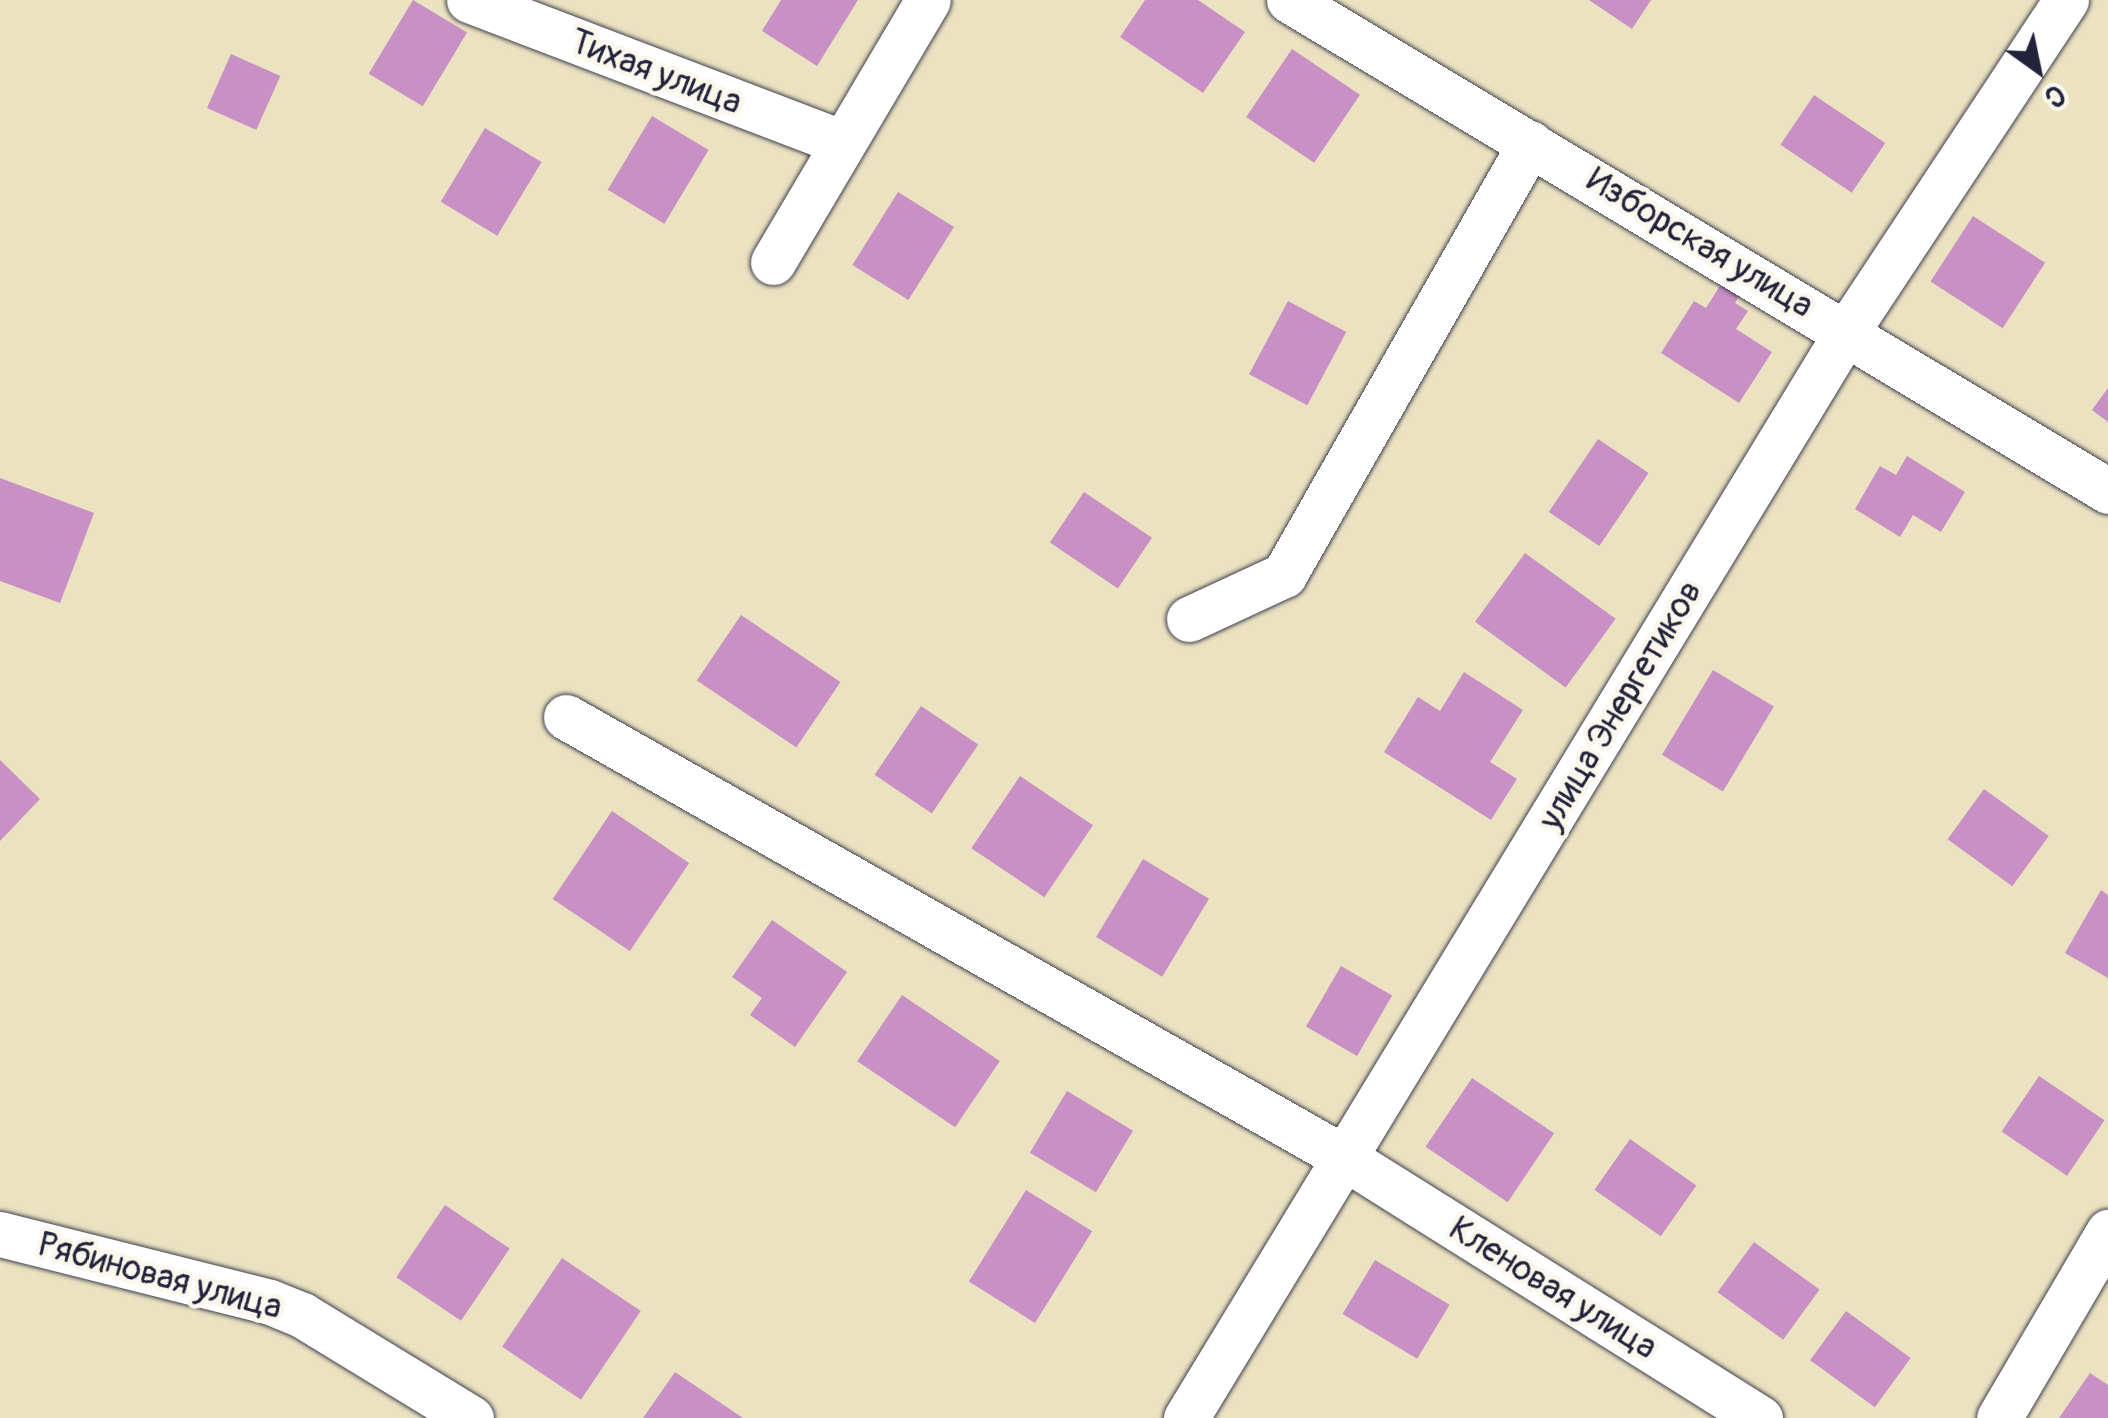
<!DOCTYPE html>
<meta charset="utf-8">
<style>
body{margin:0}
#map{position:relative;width:2108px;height:1418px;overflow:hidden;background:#eae2c0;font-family:Pangolin,sans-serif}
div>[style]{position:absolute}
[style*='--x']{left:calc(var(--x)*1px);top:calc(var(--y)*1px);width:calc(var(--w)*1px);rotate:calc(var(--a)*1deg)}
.building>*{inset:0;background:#c890c4;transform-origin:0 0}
.roads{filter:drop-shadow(0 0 2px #403f4f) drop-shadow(0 0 2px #403f4f)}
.minor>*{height:45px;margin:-22.5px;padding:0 22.5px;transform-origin:22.5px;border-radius:22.5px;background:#fff}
span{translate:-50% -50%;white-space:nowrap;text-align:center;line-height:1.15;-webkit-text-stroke:9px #fbf7ec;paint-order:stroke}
.street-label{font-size:35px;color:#22223b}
.north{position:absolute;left:1988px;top:20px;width:100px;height:100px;-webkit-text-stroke:8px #fbf7ec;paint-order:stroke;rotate:147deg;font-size:28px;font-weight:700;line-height:40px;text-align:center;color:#22223b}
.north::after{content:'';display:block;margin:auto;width:35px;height:45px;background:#22223b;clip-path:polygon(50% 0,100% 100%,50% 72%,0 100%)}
</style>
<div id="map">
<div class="building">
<i style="left:413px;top:0;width:63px;height:86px;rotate:31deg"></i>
<i style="clip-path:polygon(781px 0,858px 0,817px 66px,762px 31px)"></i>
<i style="clip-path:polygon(1145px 0,1198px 0,1245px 32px,1203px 93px,1120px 37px)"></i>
<i style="clip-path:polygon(1589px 0,1651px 0,1632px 29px)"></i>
<i style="left:1292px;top:49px;width:82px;height:82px;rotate:34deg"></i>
<i style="left:231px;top:54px;width:54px;height:59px;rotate:24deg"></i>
<i style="left:1814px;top:95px;width:86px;height:60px;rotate:34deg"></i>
<i style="left:652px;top:116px;width:66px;height:86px;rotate:31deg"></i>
<i style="left:485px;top:128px;width:66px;height:86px;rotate:31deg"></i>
<i style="left:898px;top:192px;width:66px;height:86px;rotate:32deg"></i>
<i style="left:1973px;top:216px;width:86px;height:78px;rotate:33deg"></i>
<i style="clip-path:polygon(1723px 281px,1741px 293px,1735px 303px,1748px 311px,1736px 329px,1772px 352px,1739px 403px,1661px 353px,1694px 301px,1706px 308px)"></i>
<i style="left:1288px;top:301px;width:66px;height:83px;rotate:28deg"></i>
<i style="clip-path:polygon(2108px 388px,2108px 422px,2092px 410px)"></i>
<i style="left:1598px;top:439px;width:61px;height:88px;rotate:34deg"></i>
<i style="clip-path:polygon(1907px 456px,1965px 492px,1941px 532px,1913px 515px,1900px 537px,1855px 509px,1880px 466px,1896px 475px)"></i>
<i style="clip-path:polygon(0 478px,94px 513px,60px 603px,0 581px)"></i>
<i style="left:1084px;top:492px;width:82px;height:61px;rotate:34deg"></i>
<i style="left:1525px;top:553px;width:112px;height:85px;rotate:36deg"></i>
<i style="left:741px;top:615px;width:120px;height:79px;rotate:34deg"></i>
<i style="left:1713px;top:670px;width:71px;height:99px;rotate:31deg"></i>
<i style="clip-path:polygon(1464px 672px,1523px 710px,1490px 762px,1517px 779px,1491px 820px,1384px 752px,1418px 697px,1440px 711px)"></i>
<i style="left:921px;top:706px;width:69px;height:83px;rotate:34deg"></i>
<i style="clip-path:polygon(0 760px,40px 799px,0 841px)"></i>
<i style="left:1020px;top:776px;width:88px;height:87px;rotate:34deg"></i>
<i style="left:1984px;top:789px;width:80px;height:62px;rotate:36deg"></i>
<i style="left:612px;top:811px;width:93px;height:106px;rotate:34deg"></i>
<i style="left:1143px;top:859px;width:77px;height:91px;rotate:31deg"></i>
<i style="clip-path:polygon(2101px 890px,2108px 895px,2108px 978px,2065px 953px)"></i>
<i style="clip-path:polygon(772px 920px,847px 972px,795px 1047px,750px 1015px,762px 998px,732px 977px)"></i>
<i style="left:1341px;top:966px;width:59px;height:70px;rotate:30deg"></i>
<i style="left:902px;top:995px;width:118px;height:80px;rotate:34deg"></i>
<i style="left:2039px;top:1076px;width:79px;height:67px;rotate:34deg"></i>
<i style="left:1472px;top:1078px;width:99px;height:83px;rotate:34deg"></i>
<i style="left:1067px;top:1091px;width:77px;height:72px;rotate:31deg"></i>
<i style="left:1630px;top:1139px;width:81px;height:62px;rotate:35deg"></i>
<i style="left:1026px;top:1190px;width:78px;height:108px;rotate:32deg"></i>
<i style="left:445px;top:1205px;width:78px;height:87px;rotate:34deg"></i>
<i style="left:1754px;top:1242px;width:81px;height:62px;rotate:36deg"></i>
<i style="left:562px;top:1258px;width:95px;height:107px;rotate:34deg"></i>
<i style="left:1375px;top:1260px;width:87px;height:63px;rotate:31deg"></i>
<i style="left:1846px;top:1311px;width:80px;height:61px;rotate:36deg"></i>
<i style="clip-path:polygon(675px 1372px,743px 1418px,643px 1418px)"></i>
<i style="clip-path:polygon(2090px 1373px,2108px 1385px,2108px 1418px,2059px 1418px)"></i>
</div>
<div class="roads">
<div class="minor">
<i style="--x:469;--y:0;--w:400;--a:20.9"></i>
<i style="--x:1289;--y:0;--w:955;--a:30.94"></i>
<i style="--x:773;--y:262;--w:304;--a:-59.4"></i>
<i style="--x:1189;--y:619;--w:105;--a:-24.9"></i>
<i style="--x:1284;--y:575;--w:497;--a:-60.3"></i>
<i style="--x:566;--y:717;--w:895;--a:29.51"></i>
<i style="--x:1345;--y:1158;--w:490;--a:32.1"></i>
<i style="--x:0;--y:1234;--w:278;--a:14.1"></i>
<i style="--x:270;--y:1302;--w:35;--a:22"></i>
<i style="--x:302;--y:1315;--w:198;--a:31.4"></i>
<i style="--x:1186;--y:1418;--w:1272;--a:-58.7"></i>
<i style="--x:1847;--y:331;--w:397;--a:-56.5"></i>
<i style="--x:1999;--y:1418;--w:216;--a:-59.6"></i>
</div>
</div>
<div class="street-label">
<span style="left:656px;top:72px;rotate:21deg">Тихая улица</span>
<span style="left:1700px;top:243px;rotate:31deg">Изборская улица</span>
<span style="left:1620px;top:705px;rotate:-59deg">улица Энергетиков</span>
<span style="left:160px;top:1276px;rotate:15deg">Рябиновая улица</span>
<span style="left:1553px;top:1288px;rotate:32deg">Кленовая улица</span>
</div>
<div class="north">С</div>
</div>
